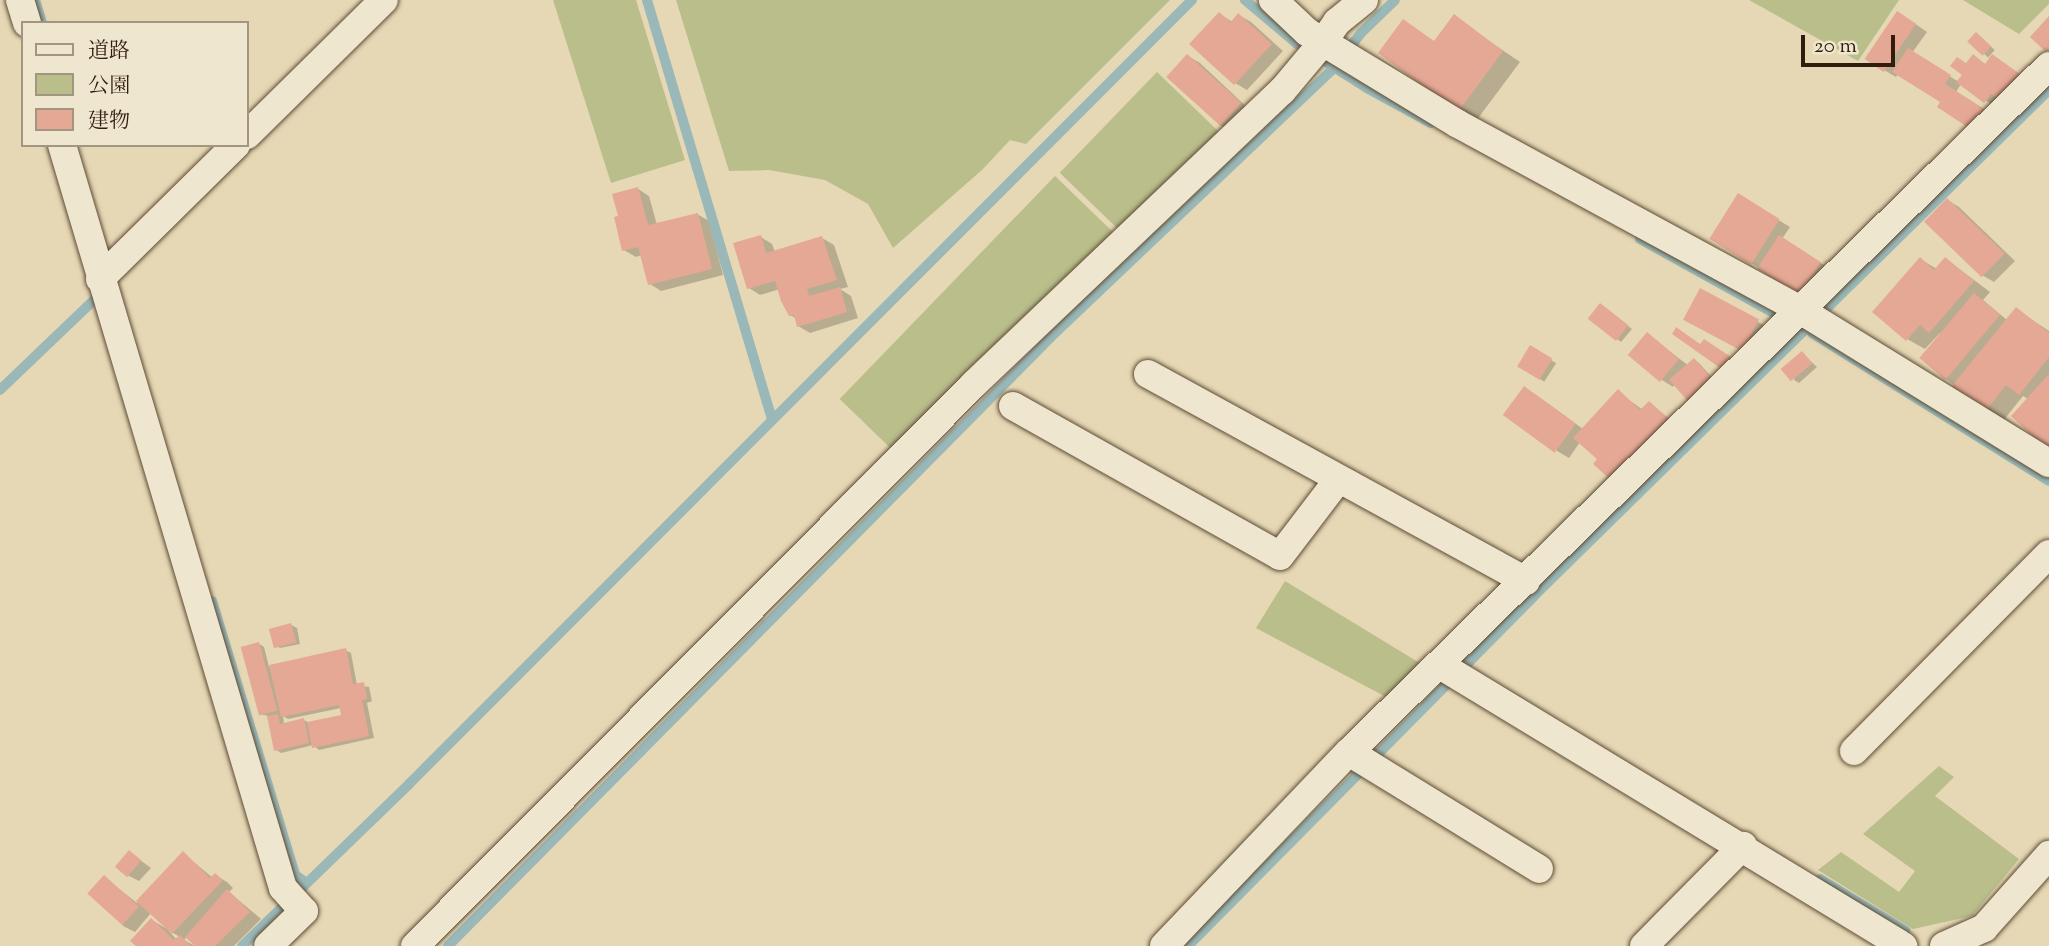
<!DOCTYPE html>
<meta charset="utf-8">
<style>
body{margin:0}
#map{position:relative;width:2049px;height:946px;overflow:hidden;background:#e6d8b5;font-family:"Sorts Mill Goudy","Noto Serif JP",serif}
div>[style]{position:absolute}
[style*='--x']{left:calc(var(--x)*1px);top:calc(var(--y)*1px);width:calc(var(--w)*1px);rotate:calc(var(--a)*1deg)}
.green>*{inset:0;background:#b9be8b;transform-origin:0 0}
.shadow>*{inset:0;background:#0003;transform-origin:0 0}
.stream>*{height:10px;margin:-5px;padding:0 5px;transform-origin:5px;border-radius:5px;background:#99b8b7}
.building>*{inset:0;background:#e5a895;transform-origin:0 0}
.roads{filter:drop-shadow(0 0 2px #5f4c36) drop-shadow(0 0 2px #5f4c36)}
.street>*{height:28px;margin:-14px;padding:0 14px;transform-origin:14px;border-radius:14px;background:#efe6cf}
span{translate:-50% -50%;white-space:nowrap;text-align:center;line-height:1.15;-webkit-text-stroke:5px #efe6cf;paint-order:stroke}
.legend{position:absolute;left:21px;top:21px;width:228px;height:126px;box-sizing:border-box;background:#efe6cf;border:2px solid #a39681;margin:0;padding:9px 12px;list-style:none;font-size:21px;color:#321d0c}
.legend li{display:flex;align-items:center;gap:14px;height:35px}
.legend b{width:35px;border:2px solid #a39681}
.scale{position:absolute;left:1801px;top:35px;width:94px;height:32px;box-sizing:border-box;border:4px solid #321d0c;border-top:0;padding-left:9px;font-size:21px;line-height:24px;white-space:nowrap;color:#321d0c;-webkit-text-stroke:5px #efe6cf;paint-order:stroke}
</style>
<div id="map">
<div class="green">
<i style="clip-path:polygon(553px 0,636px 0,685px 160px,611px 183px)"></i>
<i style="clip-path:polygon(676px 0,1170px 0,1026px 144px,1010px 140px,982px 170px,893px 248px,868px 204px,825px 180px,769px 170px,729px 171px)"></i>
<i style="clip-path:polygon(1749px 0,1899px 0,1858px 61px)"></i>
<i style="clip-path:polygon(1963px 0,2049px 0,2049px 4px,2019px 34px)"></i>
<i style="left:1157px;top:72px;width:87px;height:140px;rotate:44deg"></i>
<i style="left:1055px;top:176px;width:83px;height:310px;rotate:44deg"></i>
<i style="clip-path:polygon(1285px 581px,1423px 665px,1388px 698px,1256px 628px)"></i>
<i style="clip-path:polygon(1939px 766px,1954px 777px,1935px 796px,2019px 859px,1972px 916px,1913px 929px,1818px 870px,1841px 852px,1899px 892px,1915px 871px,1863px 834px)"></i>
</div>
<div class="shadow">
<i style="clip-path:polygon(1219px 14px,1233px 22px,1239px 15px,1251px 22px,1283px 51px,1247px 90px,1235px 83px)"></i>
<i style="clip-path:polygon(1454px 17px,1520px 62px,1476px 121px,1381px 52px,1404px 21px,1435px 42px)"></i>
<i style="clip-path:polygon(1910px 20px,1927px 32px,1912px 53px,1959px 82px,1973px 57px,1987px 65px,2004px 63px,2030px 82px,1997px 108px,1961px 84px,1956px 92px,1942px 102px,1898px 74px,1896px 77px,1884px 70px)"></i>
<i style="left:1977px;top:34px;width:24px;height:10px;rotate:42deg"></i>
<i style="clip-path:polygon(1188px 56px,1200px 63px,1251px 111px,1232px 132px,1220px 125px,1168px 76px)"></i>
<i style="clip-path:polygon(638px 189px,649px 196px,657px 225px,697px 214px,709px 221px,723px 275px,661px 291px,650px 284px,642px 255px,636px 257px,624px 250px,620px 217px)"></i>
<i style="clip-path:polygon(1738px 196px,1790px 227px,1782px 239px,1832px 270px,1813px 301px,1712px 239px)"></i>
<i style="clip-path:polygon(1947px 200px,1959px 207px,2015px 261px,1994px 282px,1982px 275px)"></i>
<i style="clip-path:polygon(761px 237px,772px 244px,775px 252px,822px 238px,834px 245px,848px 287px,840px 289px,851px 296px,858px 318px,810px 333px,798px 326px,797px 319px,790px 315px,780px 289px,760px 295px,749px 288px)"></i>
<i style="clip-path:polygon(1920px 259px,1937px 269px,1946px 259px,1990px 292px,1983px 300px,2007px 320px,2016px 309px,2049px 331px,2049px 448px,2028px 399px,2023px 396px,2003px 421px,1946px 379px,1942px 335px,1940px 333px,1925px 349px,1907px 339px)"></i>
<i style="clip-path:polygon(1701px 291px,1769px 328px,1754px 356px)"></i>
<i style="clip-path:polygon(1606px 309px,1632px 329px,1621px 342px,1590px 318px)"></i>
<i style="clip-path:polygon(1647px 334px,1689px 366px,1695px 360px,1700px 364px,1717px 383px,1694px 403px,1688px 400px,1675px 384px,1673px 387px,1662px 380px)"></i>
<i style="left:1531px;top:347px;width:30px;height:22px;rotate:33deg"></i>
<i style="clip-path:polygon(1802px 353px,1817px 367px,1799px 383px,1794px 380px)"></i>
<i style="clip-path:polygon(1618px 392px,1643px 410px,1649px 403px,1680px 427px,1599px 459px,1580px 442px,1569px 458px,1557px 451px,1536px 395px,1583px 429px)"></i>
<i style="clip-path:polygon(291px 625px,297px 628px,300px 644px,280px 648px,275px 645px)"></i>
<i style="clip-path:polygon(evenodd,258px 643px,264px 647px,269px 667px,345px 650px,351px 653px,357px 685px,369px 687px,372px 701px,367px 703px,374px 738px,319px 750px,313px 745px,281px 753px,275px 749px,269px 716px,259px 714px,258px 643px,341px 708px,343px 716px,309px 723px,304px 720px,284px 724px,283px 716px,288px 719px,341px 708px)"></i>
<i style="clip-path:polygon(129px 852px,151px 868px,139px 881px,127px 875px)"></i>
<i style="clip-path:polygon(evenodd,183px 853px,213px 878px,215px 875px,227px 882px,233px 888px,229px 892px,261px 919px,234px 946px,198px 946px,187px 936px,184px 940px,195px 946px,138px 946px,152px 920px,167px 929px,151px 913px,135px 932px,123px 926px,104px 877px,137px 903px,183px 853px,168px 930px,180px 937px,177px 940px,168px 930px)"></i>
</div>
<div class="stream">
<i style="--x:35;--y:0;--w:24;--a:73"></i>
<i style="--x:647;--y:0;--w:436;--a:73.4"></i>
<i style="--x:1245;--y:0;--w:67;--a:40.1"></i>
<i style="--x:1296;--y:43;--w:84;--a:32.4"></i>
<i style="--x:1367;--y:88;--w:73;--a:28.7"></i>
<i style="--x:1640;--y:239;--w:167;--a:29"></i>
<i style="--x:1812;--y:333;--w:279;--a:32"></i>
<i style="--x:0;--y:390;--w:130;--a:-43.8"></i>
<i style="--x:212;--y:601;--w:286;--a:73.1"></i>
<i style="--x:295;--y:875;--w:14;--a:34"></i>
<i style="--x:1820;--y:879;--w:100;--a:31.2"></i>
<i style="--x:242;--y:946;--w:233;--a:-44.1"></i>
<i style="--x:409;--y:784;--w:1108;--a:-45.04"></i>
<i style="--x:448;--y:946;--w:864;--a:-45.28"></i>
<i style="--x:1056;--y:332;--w:385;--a:-43.5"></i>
<i style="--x:1335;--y:67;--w:43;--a:-52.6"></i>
<i style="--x:1361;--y:33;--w:47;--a:-44.1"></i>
<i style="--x:1188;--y:946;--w:491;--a:-45.3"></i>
<i style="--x:1533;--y:597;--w:723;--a:-44.5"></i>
</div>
<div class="building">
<i style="left:1897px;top:11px;width:23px;height:58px;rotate:34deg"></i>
<i style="clip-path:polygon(1219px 12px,1231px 22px,1238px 13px,1272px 44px,1234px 85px,1189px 44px)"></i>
<i style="clip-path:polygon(1454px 14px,1503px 51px,1458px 112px,1378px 53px,1403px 19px,1434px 41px)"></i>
<i style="clip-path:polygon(2049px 16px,2049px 49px,2046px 52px,2030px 37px)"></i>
<i style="left:1976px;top:32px;width:21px;height:13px;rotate:43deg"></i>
<i style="clip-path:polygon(1908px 48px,1951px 75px,1945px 84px,1986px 110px,1972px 130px,1937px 107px,1940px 102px,1892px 72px)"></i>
<i style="left:1187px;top:54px;width:73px;height:31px;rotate:42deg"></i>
<i style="clip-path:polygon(1973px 54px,1985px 64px,1992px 54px,2020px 74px,2000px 100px,1991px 94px,1984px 103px,1956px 82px,1962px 75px,1950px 66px,1957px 57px,1966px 63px)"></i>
<i style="clip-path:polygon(638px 187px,648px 225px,698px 213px,712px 269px,648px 285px,638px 247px,622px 251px,614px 217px,618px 216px,612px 194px)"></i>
<i style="left:1738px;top:193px;width:49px;height:54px;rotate:32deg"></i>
<i style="left:1947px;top:198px;width:80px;height:33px;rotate:44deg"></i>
<i style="clip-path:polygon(761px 235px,766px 253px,822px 236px,837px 280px,807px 289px,809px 296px,840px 287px,847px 312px,797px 327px,794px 315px,789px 316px,781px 301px,775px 281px,747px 289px,733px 243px)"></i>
<i style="left:1779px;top:235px;width:50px;height:40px;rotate:33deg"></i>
<i style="clip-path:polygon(1920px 257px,1934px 270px,1945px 257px,1974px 281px,1929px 333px,1920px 325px,1906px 341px,1872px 312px)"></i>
<i style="left:1700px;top:288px;width:67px;height:36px;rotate:28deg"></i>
<i style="left:1974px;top:293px;width:34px;height:85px;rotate:40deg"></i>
<i style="left:1600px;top:303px;width:36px;height:20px;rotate:38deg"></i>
<i style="clip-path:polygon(2016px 307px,2049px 333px,2049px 357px,2019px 395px,2006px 385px,1985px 412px,1952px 386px)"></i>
<i style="clip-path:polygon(1676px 327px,1700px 344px,1704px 339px,1731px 357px,1723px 370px,1672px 334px)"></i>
<i style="left:1647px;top:332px;width:42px;height:30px;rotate:40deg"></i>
<i style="left:1530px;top:345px;width:26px;height:25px;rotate:31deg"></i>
<i style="left:1802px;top:351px;width:16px;height:28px;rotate:50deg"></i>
<i style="left:1694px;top:358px;width:28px;height:33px;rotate:49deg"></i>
<i style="clip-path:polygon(2049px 374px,2049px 451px,2011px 416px)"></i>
<i style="left:1524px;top:386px;width:64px;height:36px;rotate:36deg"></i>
<i style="clip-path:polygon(1618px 389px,1640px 410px,1649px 401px,1669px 419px,1613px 482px,1593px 464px,1597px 459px,1573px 438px)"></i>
<i style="left:291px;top:623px;width:20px;height:23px;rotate:75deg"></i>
<i style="left:259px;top:642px;width:71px;height:19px;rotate:75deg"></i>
<i style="clip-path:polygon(346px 648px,353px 684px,364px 682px,367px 699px,362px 700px,369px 736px,312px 748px,307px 722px,341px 715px,339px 705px,281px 717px,269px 665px)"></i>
<i style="clip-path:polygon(278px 714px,280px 724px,304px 718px,309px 743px,274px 751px,267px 716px)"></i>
<i style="left:129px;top:850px;width:16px;height:22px;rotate:40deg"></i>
<i style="clip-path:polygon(183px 851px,210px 878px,215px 873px,223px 880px,172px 934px,136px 901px)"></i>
<i style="left:104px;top:875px;width:47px;height:25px;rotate:42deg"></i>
<i style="clip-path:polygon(227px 889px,250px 912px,215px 946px,195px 946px,185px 937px)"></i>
<i style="clip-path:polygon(151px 918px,174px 940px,180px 935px,191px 946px,136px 946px,130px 941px)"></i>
</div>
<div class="roads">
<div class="street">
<i style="--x:20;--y:0;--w:24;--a:73"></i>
<i style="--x:1364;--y:0;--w:35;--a:141"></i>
<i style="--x:1337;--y:22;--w:24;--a:125"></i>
<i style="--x:1323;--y:42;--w:158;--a:31.3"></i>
<i style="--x:1458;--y:124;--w:389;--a:28.5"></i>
<i style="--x:1800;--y:310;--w:292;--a:31.6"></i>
<i style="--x:247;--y:135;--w:192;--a:-44.6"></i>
<i style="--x:62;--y:145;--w:775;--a:73.44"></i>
<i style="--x:283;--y:888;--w:31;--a:48"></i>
<i style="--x:304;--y:911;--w:50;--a:135.8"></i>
<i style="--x:100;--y:279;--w:191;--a:-44.6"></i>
<i style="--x:1148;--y:374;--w:431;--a:28.7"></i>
<i style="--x:1013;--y:406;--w:306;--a:29.3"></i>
<i style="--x:1280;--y:556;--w:96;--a:-52.7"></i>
<i style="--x:1440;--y:665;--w:542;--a:31.25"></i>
<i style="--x:1854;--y:751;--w:277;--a:-45.3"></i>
<i style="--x:1349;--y:752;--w:223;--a:31.6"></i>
<i style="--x:415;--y:946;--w:793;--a:-45.15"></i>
<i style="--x:974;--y:384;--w:425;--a:-43.6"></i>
<i style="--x:1282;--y:91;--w:64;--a:-50.1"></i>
<i style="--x:1323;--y:42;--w:19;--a:-148"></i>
<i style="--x:1307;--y:32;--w:47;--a:-136.7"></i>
<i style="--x:1164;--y:946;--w:268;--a:-46.4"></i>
<i style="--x:1349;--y:752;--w:980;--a:-44.42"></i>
<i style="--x:1644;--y:946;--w:141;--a:-45.3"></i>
<i style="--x:1944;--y:946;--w:44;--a:-24.2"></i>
<i style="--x:1984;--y:928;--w:98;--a:-48.3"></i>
</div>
</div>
<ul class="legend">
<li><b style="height:9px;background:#efe6cf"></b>道路</li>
<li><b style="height:19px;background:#b9be8b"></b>公園</li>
<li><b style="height:19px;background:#e5a895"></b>建物</li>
</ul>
<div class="scale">20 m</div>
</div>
